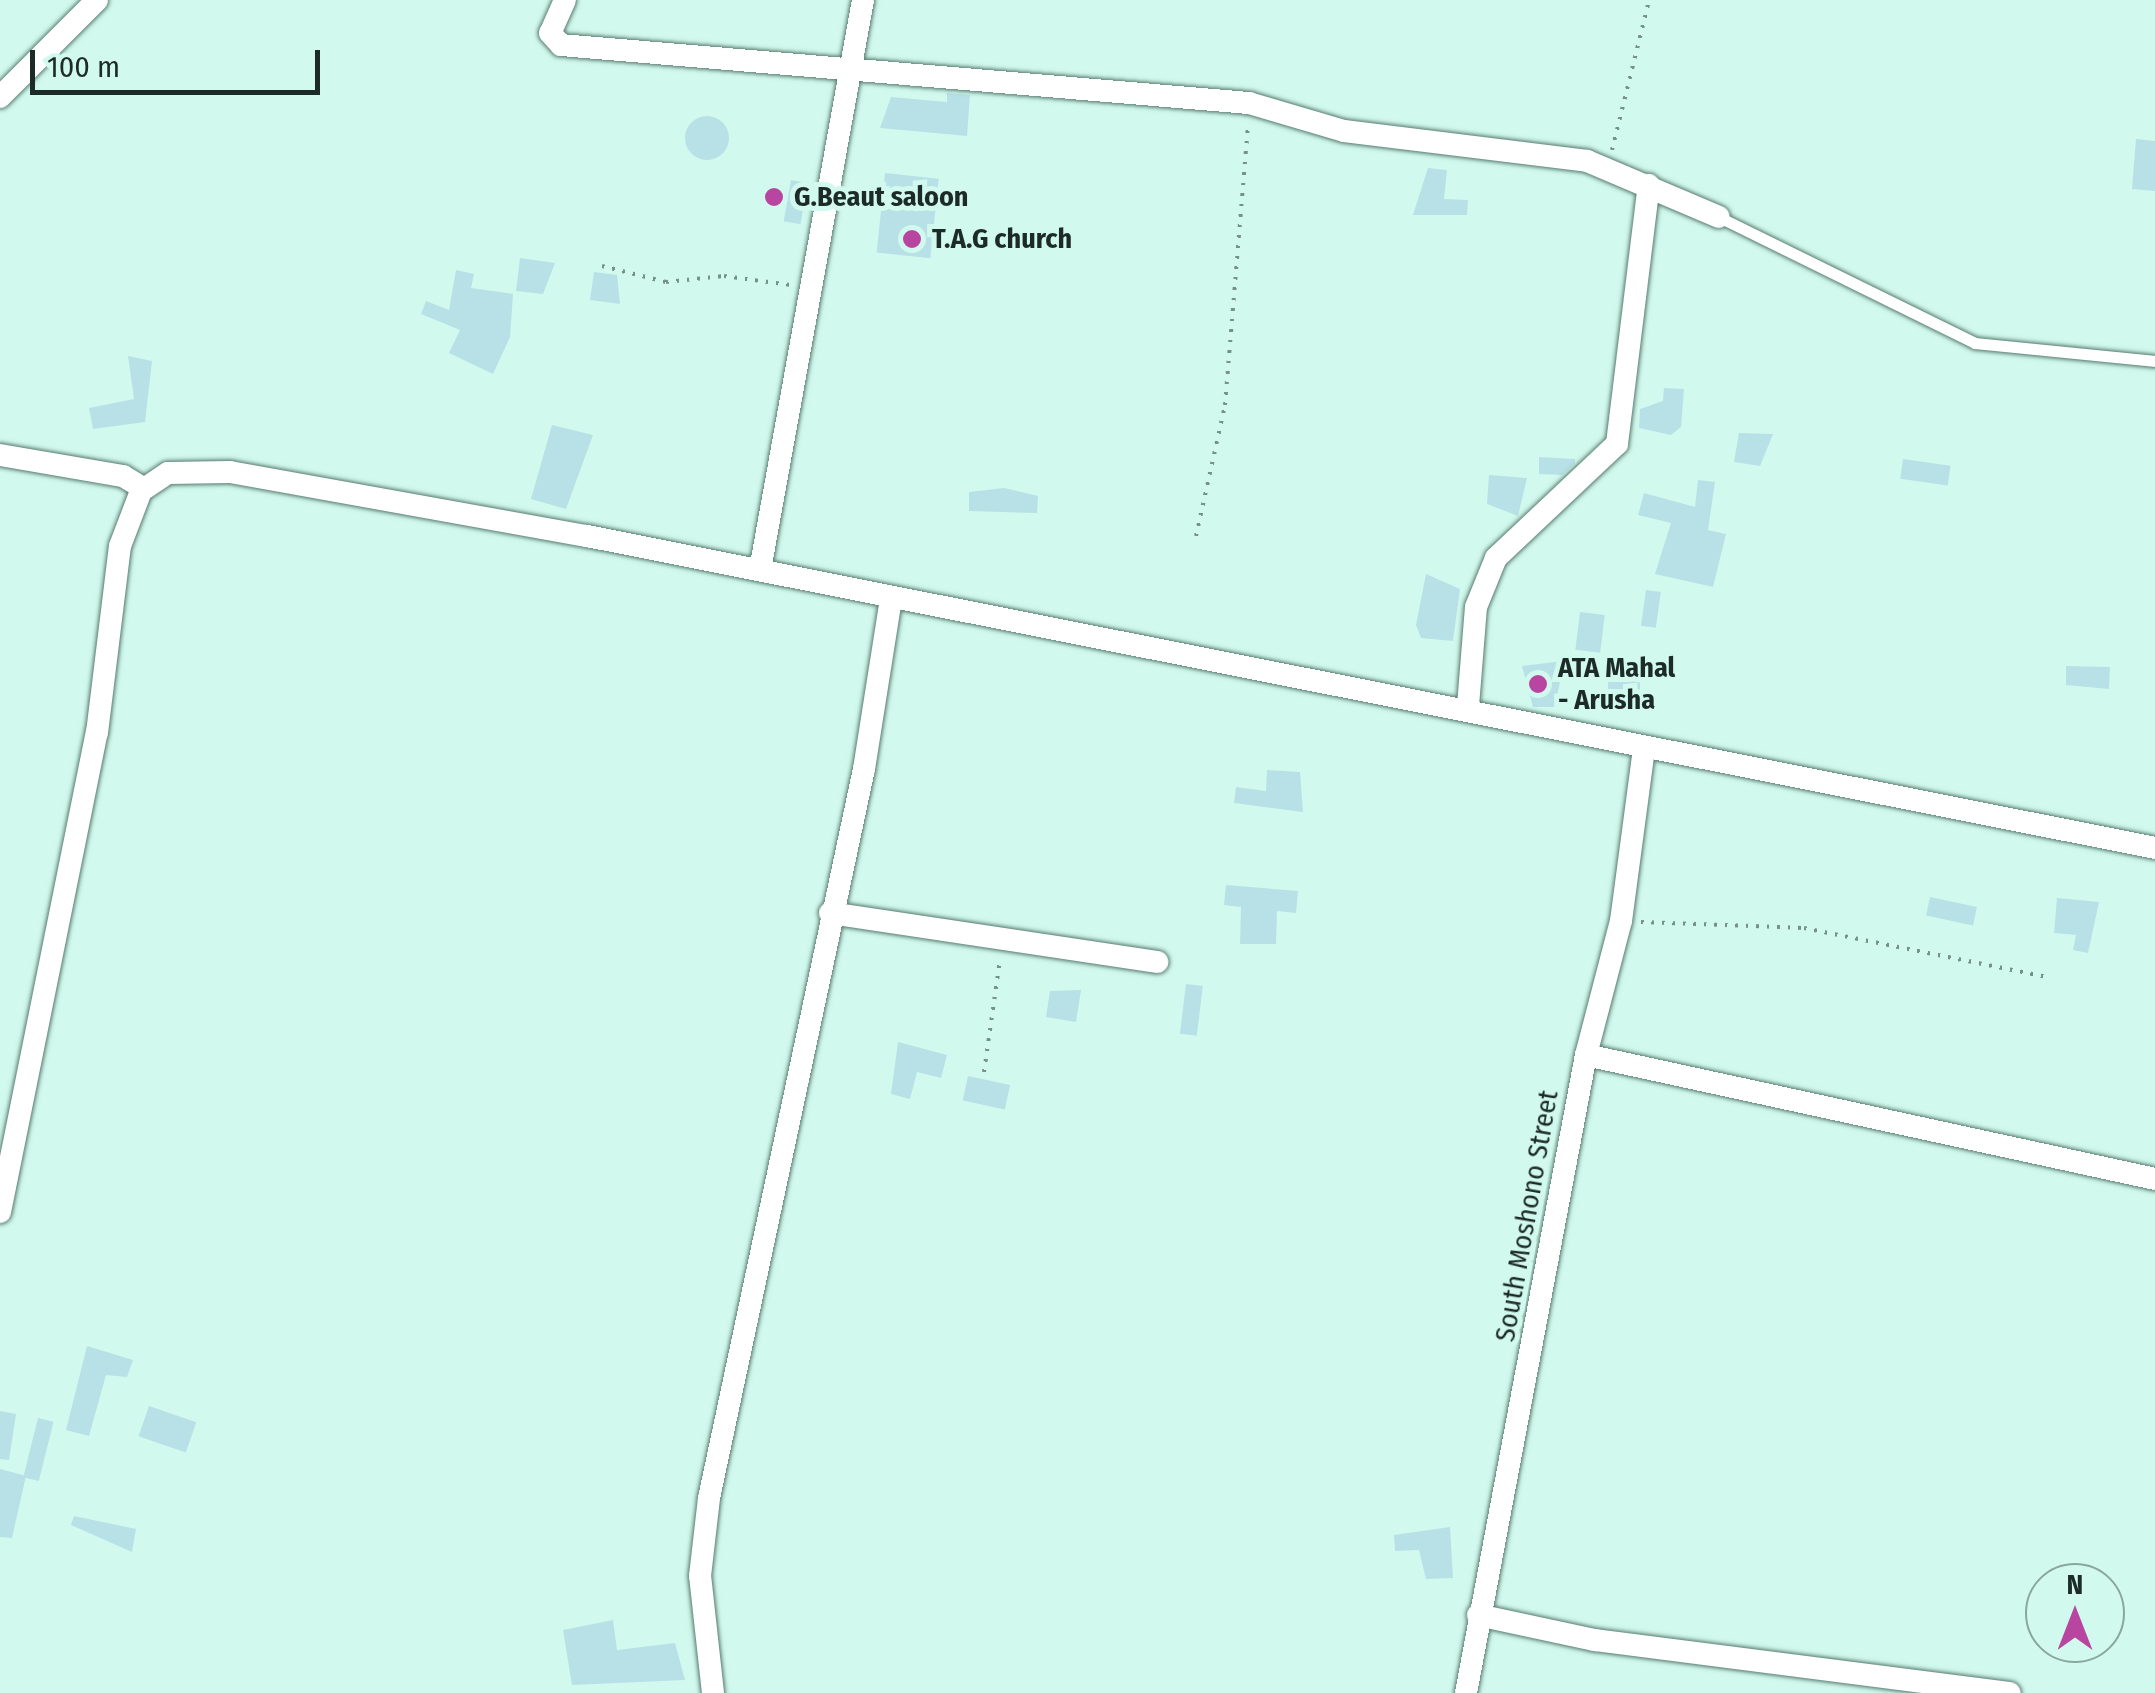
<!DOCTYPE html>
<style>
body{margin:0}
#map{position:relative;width:2155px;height:1693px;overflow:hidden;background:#d2f9ed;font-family:"Fira Sans Condensed",sans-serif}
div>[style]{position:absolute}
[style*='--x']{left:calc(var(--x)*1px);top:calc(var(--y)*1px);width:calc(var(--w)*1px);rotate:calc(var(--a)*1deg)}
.building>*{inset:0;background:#b8e1e7;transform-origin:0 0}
.round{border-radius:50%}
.path>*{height:4px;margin-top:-2px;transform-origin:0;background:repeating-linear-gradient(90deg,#769189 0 2.5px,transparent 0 10.5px)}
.roads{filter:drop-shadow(0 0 2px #577b70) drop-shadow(0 0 2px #577b70)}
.service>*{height:11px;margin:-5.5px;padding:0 5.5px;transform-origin:5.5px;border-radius:5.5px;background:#fff}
.minor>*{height:22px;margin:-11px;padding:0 11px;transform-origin:11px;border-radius:11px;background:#fff}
.dots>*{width:28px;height:28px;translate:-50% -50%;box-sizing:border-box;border:5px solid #d2f9ed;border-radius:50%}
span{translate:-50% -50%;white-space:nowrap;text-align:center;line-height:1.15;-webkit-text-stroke:10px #d2f9ed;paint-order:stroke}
.poi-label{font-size:28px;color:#1c2b27;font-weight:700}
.left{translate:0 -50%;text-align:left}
.street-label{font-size:28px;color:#1c2b27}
.north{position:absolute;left:2025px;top:1563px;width:100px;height:100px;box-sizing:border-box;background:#d2f9ed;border:2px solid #89a79e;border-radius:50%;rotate:0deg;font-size:28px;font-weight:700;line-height:40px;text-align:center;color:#1c2b27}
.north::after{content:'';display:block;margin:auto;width:35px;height:45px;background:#b845a0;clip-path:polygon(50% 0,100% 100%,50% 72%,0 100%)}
.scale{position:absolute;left:30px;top:50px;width:290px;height:45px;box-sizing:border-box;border:5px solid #1c2b27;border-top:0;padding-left:12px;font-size:30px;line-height:35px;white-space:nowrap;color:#1c2b27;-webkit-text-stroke:8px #d2f9ed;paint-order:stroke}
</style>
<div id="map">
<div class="building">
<i style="clip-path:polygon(947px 93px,970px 95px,967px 136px,880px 128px,891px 97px,947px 102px)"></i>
<i class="round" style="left:685px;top:116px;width:44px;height:44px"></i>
<i style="clip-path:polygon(2136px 139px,2155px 141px,2155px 191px,2132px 189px)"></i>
<i style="clip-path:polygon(1428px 168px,1447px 170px,1444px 199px,1468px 200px,1467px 215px,1413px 215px)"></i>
<i style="left:885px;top:173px;width:54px;height:80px;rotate:6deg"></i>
<i style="left:791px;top:180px;width:17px;height:42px;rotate:10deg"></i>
<i style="clip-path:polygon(520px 258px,555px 263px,543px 294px,516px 291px)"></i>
<i style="clip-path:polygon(456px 270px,474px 274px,471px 288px,513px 294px,510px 337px,493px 374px,449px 353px,460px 330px,421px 314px,426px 301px,449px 310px)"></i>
<i style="clip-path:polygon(594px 272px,617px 275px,620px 304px,590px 300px)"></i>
<i style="clip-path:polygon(128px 356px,152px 361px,145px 422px,93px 429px,89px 408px,134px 399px)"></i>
<i style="clip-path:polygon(1664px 388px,1684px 389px,1681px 427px,1671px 435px,1639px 428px,1640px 409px,1663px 401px)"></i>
<i style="clip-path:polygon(552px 425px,593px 435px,566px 509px,531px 499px)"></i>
<i style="clip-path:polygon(1739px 433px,1773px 434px,1760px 466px,1734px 462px)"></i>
<i style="clip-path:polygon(1539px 457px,1575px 459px,1575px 463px,1562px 475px,1539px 474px)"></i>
<i style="left:1903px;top:459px;width:48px;height:20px;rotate:8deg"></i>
<i style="clip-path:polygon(1489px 475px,1527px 478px,1518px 516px,1487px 504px)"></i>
<i style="clip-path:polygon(1698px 480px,1715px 482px,1708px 530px,1726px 534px,1713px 587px,1655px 574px,1671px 523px,1638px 515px,1644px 493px,1695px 507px)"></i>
<i style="clip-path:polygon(1004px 488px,1038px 496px,1037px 513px,969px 511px,969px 492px)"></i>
<i style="clip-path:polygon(1426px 574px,1460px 589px,1453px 641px,1421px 638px,1416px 625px)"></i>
<i style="left:1646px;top:590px;width:15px;height:36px;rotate:8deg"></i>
<i style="left:1580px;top:612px;width:25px;height:38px;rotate:7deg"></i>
<i style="left:1608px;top:660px;width:32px;height:30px"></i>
<i style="clip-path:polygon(1564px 661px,1555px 707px,1533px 707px,1522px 666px)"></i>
<i style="clip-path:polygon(2066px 666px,2110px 667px,2109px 689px,2066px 685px)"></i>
<i style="clip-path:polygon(1267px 770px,1300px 772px,1303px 812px,1234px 803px,1236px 787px,1266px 791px)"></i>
<i style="clip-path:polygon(1226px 885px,1298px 891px,1296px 913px,1277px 911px,1276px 944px,1240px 944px,1241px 907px,1224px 905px)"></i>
<i style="left:1930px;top:897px;width:48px;height:19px;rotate:12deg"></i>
<i style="clip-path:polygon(2057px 898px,2099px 902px,2088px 953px,2073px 950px,2076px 935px,2054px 933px)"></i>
<i style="left:1186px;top:984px;width:17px;height:50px;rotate:7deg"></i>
<i style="clip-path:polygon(1081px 990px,1076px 1022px,1046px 1017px,1050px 991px)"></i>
<i style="clip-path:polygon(898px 1042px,947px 1055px,941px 1078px,917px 1072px,910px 1099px,891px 1094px)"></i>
<i style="left:968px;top:1076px;width:43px;height:25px;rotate:12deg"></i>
<i style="clip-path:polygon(87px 1346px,133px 1360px,127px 1377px,106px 1375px,89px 1436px,66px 1430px)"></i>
<i style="left:149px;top:1406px;width:50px;height:32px;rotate:19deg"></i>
<i style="clip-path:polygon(0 1411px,16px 1414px,9px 1460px,0 1459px)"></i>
<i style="left:38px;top:1418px;width:16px;height:61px;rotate:14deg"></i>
<i style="clip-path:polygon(0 1469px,26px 1476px,12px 1538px,0 1537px)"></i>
<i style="clip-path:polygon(74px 1516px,136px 1529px,132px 1552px,71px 1525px)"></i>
<i style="clip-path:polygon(1450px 1527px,1453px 1578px,1426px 1579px,1419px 1550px,1395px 1551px,1394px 1535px)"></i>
<i style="clip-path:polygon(613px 1620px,617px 1650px,675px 1643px,685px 1680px,572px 1685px,563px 1630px)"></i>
</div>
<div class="path">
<i style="--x:1612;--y:150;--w:154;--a:-76.1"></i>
<i style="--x:602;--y:266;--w:66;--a:14"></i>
<i style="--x:666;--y:282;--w:58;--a:-5.9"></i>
<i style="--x:724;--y:276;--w:68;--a:7.7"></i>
<i style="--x:1196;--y:536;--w:134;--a:-77.5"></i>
<i style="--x:1225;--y:405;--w:283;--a:-85.3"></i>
<i style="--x:1641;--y:922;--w:163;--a:2.1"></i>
<i style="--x:1804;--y:928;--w:247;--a:11.4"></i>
<i style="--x:984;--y:1072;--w:113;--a:-81.9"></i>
</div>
<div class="roads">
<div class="service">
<i style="--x:1719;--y:217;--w:285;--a:26.2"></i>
<i style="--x:1975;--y:343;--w:181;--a:5.7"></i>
</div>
<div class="minor">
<i style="--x:565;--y:0;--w:36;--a:114"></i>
<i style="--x:550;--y:33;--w:16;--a:47"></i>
<i style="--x:561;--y:45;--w:690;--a:4.82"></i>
<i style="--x:1249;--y:103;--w:99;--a:16.4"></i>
<i style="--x:1344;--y:131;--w:245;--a:7"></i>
<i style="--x:1587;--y:161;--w:143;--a:23"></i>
<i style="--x:0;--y:97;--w:137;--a:-45"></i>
<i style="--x:0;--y:455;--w:125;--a:9.7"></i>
<i style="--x:123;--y:476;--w:23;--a:31"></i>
<i style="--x:760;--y:570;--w:579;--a:-79.76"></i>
<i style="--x:1468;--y:706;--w:99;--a:-85.4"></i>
<i style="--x:1476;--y:607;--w:53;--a:-67.8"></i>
<i style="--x:1496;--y:558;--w:166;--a:-43.3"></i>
<i style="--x:1617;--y:444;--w:261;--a:-83"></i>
<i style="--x:830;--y:913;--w:331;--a:8.5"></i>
<i style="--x:1586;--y:1055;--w:582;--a:12.29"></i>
<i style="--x:0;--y:1212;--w:489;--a:-78.6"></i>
<i style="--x:97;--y:733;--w:188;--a:-83"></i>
<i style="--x:120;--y:546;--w:59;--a:-69.1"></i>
<i style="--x:141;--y:491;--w:32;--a:-34"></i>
<i style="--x:168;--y:473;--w:62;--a:-0.9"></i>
<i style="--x:230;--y:472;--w:363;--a:10.2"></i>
<i style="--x:587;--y:536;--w:1599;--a:11.25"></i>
<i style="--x:1478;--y:1615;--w:120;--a:12.1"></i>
<i style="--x:1595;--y:1640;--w:418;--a:7.3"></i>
<i style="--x:713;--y:1693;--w:118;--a:-96.3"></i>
<i style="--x:700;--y:1576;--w:79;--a:-83.4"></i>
<i style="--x:709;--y:1498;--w:745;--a:-78"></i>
<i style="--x:864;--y:769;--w:173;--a:-81"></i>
<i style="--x:1466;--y:1693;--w:649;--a:-79.35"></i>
<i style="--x:1586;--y:1055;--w:138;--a:-75.4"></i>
<i style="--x:1621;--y:921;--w:174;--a:-82.4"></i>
</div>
</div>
<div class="dots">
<i style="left:774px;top:197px;background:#b845a0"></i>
<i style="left:912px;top:239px;background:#b845a0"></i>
<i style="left:1538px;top:684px;background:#b845a0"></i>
</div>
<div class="poi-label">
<span class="left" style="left:794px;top:197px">G.Beaut saloon</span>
<span class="left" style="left:932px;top:239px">T.A.G church</span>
<span class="left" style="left:1558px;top:684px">ATA Mahal<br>- Arusha</span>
</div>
<div class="street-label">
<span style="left:1527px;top:1216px;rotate:-80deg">South Moshono Street</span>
</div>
<div class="north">N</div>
<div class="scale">100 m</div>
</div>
